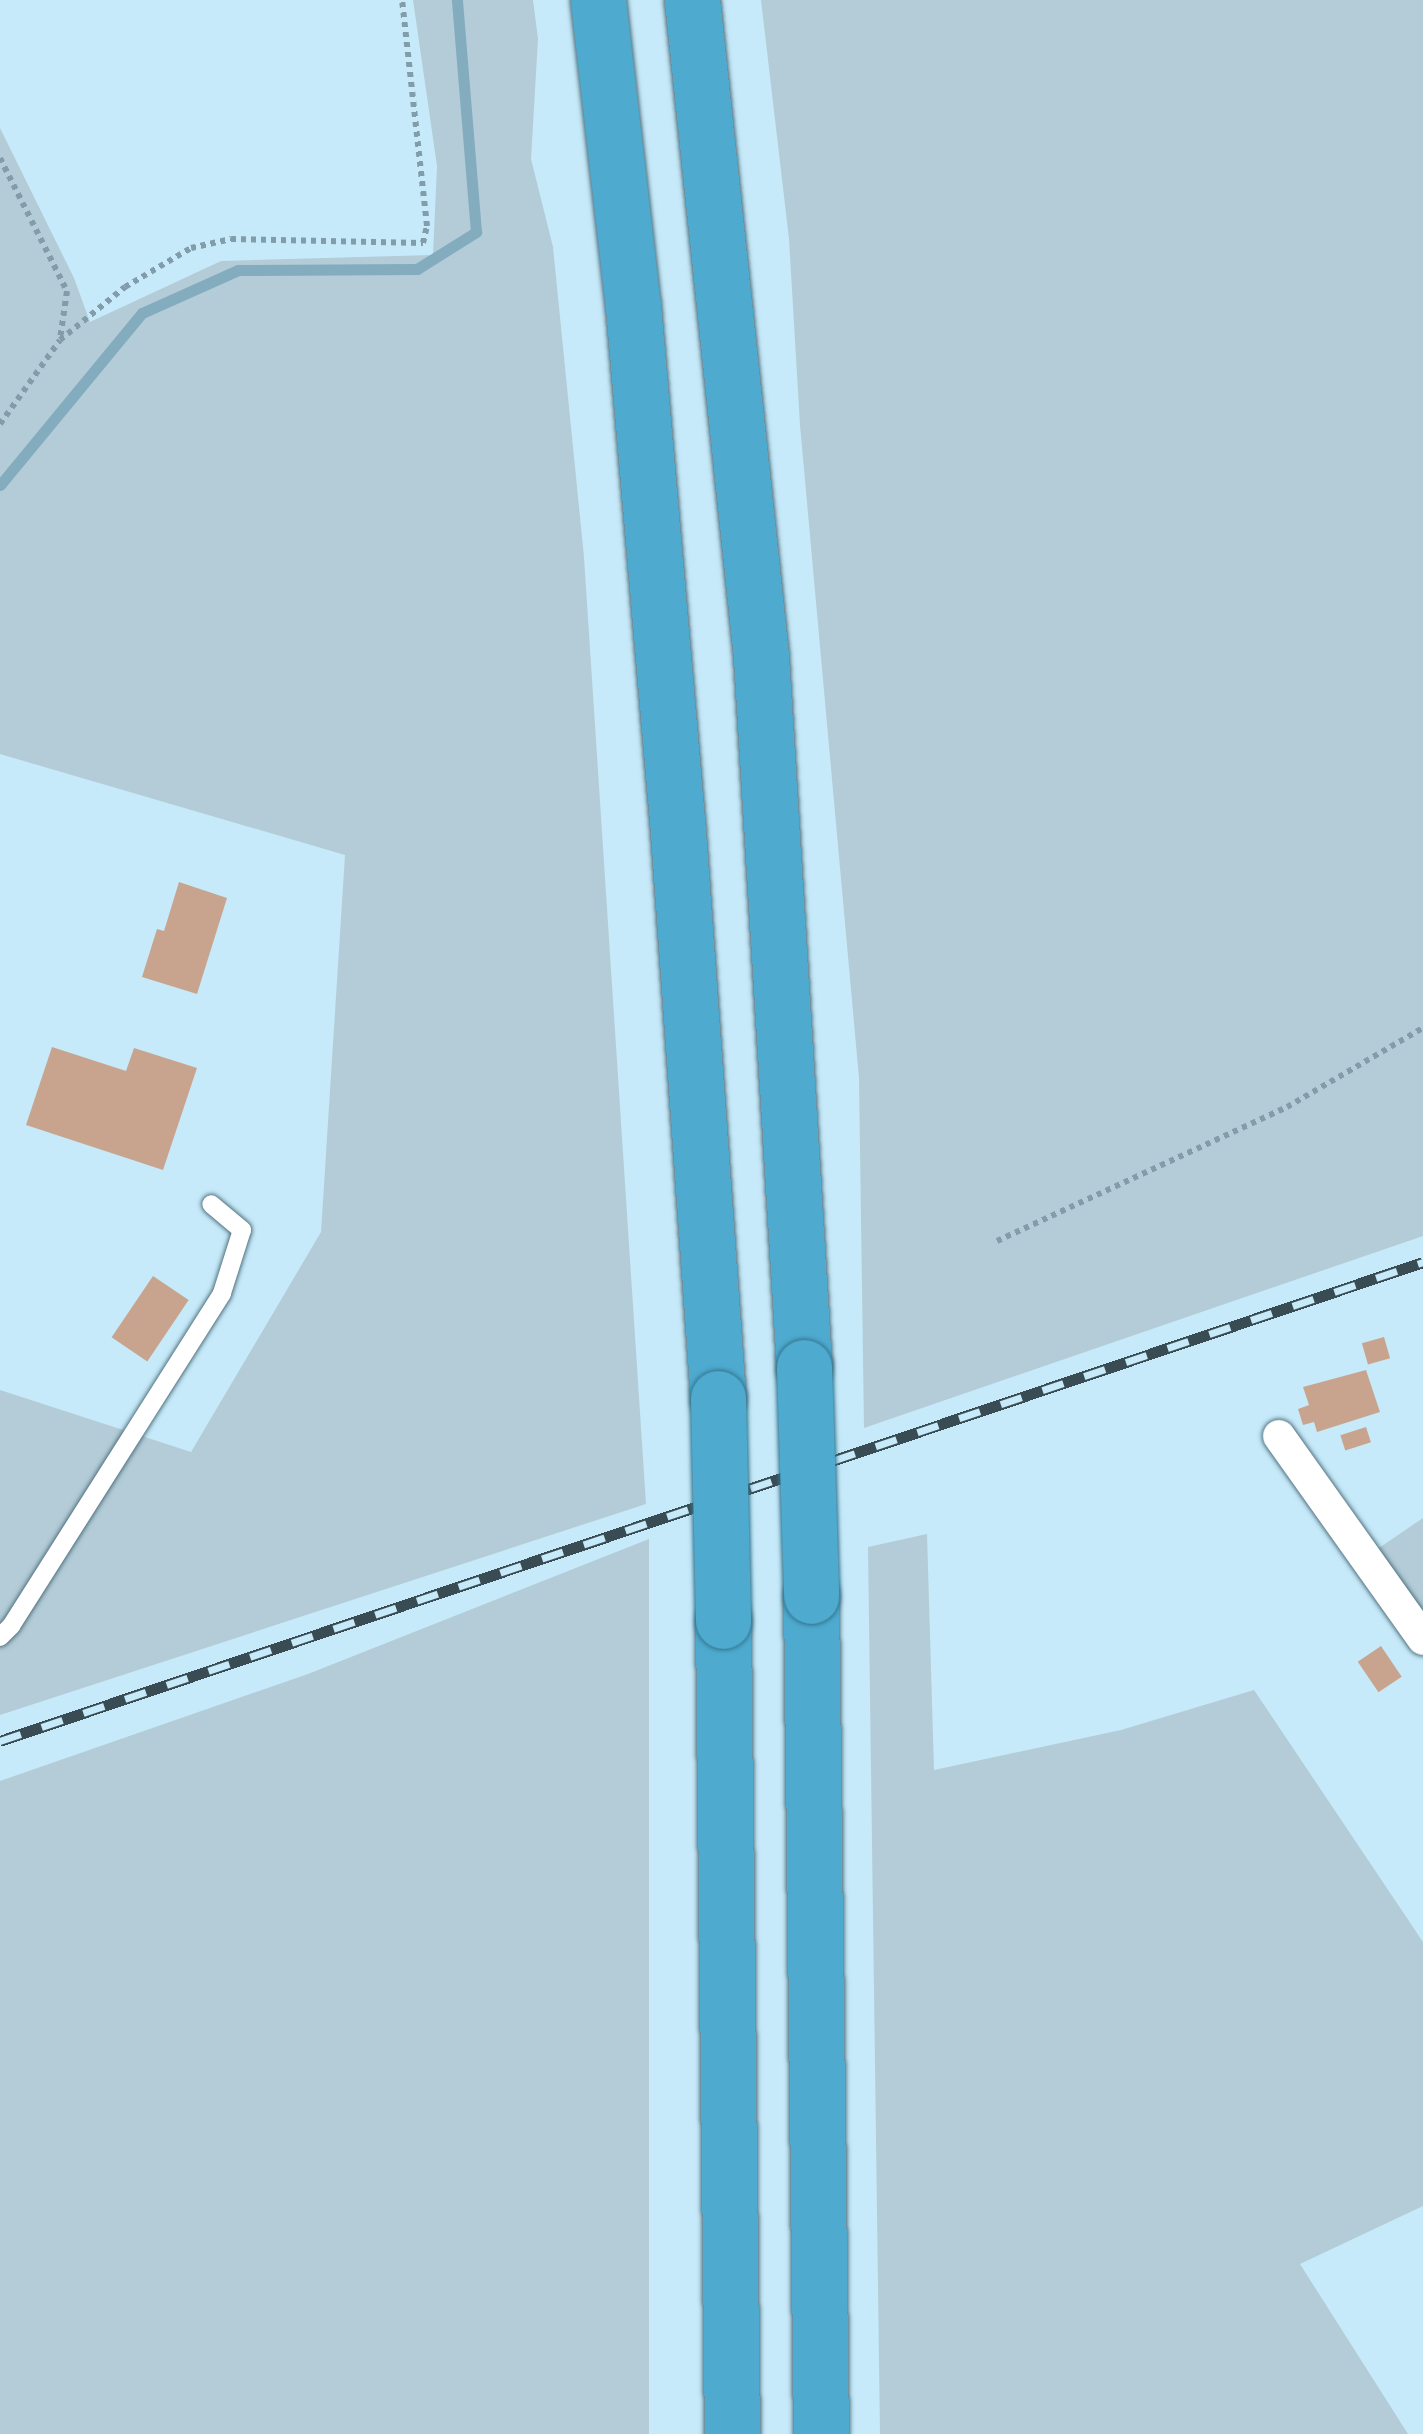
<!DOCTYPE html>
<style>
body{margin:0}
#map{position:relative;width:1423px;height:2434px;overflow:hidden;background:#c6eaf9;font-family:Roboto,sans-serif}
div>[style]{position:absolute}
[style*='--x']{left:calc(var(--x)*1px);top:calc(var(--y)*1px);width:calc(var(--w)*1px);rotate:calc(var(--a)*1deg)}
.green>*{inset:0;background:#b3ccd7}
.stream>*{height:11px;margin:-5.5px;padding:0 5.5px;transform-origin:5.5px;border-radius:5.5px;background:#83acbe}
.building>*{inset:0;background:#c8a48f;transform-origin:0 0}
.path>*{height:6px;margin-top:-3px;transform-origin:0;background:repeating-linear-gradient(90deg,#829da9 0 5px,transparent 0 10px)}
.roads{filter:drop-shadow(0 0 2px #527280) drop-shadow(0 0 2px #527280)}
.service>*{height:18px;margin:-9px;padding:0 9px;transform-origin:9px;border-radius:9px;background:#fff}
.minor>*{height:32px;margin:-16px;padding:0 16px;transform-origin:16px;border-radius:16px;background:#fff}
.motorway>*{height:55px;margin:-27.5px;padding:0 27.5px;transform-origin:27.5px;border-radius:27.5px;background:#4eabcf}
.rail>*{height:11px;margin-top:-5.5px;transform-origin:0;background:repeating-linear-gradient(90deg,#c6eaf9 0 22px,#3a4c53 0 44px);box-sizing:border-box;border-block:2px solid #3a4c53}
.bridges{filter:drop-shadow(0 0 2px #34748e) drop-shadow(0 0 2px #34748e)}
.motorway-bridge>*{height:55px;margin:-27.5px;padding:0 27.5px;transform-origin:27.5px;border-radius:27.5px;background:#4eabcf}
span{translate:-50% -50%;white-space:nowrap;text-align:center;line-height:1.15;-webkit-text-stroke:8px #c6eaf9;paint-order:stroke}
</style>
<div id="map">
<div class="green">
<i style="clip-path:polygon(413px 0,533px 0,538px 39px,531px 159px,553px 247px,584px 557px,646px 1504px,0 1715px,0 1390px,191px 1452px,321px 1232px,345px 855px,0 754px,0 128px,74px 278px,90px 322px,221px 261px,433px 255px,437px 166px)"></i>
<i style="clip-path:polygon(761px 0,1423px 0,1423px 1236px,864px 1428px,859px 1078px,800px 425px,789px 239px)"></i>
<i style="clip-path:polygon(1423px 1518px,1423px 1622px,1373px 1552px)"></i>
<i style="clip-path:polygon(927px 1534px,934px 1770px,1121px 1730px,1254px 1690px,1423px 1942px,1423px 2206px,1300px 2264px,1408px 2434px,880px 2434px,868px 1547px)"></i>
<i style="clip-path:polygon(649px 1539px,649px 2434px,0 2434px,0 1781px,308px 1674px)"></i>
</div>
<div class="stream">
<i style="--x:0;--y:485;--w:223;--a:-50.5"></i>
<i style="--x:142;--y:313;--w:105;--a:-24.1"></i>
<i style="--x:238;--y:270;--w:179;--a:-0.3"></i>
<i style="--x:417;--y:269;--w:70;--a:-32.1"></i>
<i style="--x:476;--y:232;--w:233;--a:-94.7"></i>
</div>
<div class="building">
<i style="clip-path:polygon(179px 882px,227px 898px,197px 994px,142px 977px,157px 929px,164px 931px)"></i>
<i style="clip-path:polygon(52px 1047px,126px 1071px,134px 1048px,197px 1068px,163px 1170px,26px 1125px)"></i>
<i style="left:153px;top:1276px;width:43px;height:74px;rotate:34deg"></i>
<i style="left:1384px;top:1337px;width:22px;height:23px;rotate:74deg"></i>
<i style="clip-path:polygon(1366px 1370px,1380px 1412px,1317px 1432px,1314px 1422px,1303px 1425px,1298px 1409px,1309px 1405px,1303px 1387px)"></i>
<i style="left:1366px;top:1427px;width:16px;height:27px;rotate:72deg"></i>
<i style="left:1381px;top:1646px;width:37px;height:28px;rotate:56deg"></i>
</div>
<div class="path">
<i style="--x:0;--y:158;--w:149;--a:63.3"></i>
<i style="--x:67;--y:291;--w:49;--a:98.3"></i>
<i style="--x:0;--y:424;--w:103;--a:-54.5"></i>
<i style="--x:60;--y:340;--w:84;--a:-39.2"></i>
<i style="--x:125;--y:287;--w:77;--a:-30.6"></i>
<i style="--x:191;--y:248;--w:41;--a:-12.7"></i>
<i style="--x:231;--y:239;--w:192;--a:1.2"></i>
<i style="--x:423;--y:243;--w:17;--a:-77"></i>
<i style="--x:427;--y:226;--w:227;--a:-96.3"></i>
<i style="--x:997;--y:1241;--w:319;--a:-24.8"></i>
<i style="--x:1287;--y:1107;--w:157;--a:-30.2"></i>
</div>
<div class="roads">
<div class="service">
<i style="--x:0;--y:1637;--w:16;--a:-45"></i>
<i style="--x:11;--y:1626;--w:394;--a:-57.6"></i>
<i style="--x:222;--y:1293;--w:66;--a:-72.4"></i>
<i style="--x:242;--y:1230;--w:40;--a:-140"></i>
</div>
<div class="minor">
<i style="--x:1279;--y:1436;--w:249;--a:54.6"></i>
</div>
<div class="motorway">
<i style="--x:598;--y:0;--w:308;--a:83.5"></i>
<i style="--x:633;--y:306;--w:528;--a:85.11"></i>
<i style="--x:678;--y:832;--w:567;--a:85.96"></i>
<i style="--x:692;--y:0;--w:661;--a:84"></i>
<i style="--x:761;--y:657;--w:711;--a:86.53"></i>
<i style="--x:811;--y:1596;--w:838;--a:89.32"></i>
<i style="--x:723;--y:1621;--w:813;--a:89.37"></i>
</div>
</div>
<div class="rail">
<i style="--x:0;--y:1741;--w:1501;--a:-18.6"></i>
</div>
<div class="bridges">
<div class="motorway-bridge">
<i style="--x:804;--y:1367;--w:229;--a:88.2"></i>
<i style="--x:718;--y:1398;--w:223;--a:88.7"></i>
</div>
</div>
</div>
